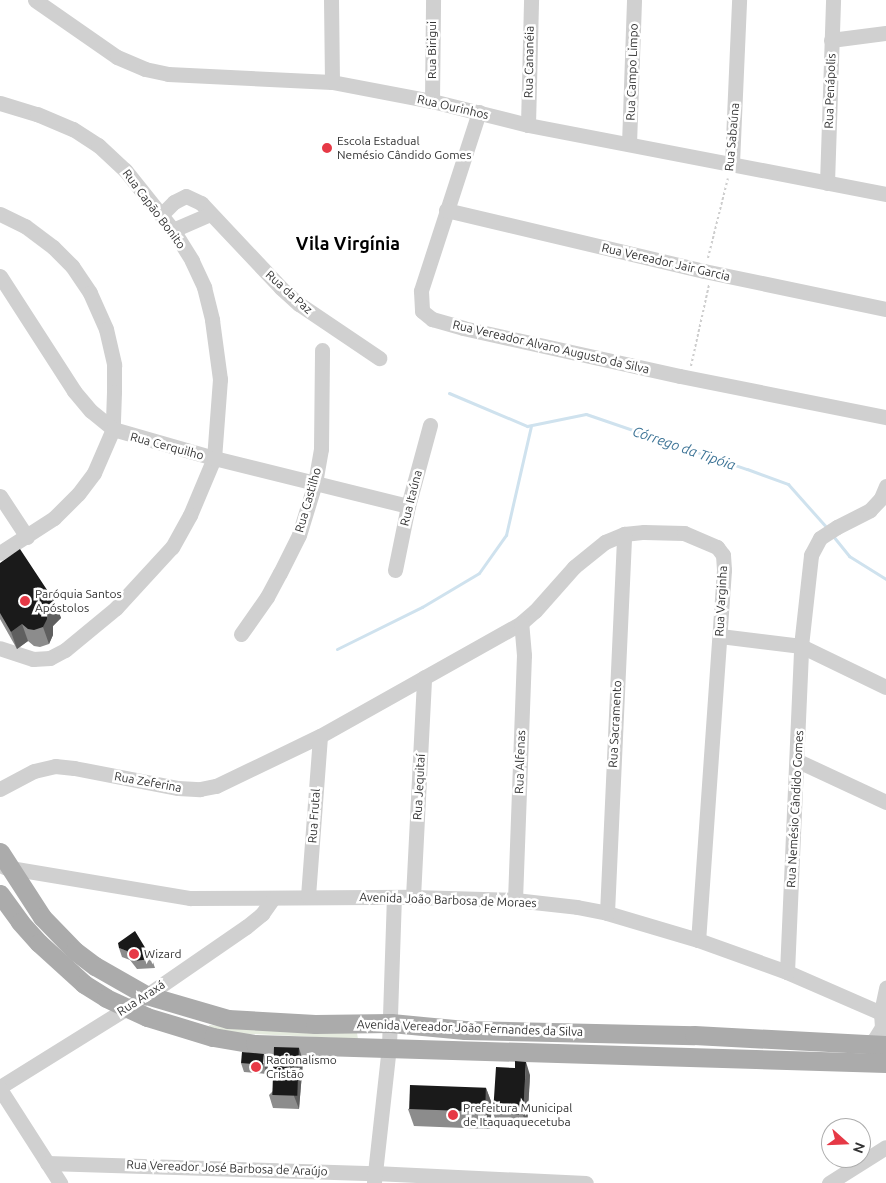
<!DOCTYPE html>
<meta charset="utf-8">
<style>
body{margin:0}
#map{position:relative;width:886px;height:1183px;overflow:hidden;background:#fff;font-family:Ubuntu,sans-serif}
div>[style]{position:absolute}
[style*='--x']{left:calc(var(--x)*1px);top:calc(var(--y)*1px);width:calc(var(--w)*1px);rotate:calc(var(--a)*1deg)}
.green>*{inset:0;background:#e6ecdf}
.stream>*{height:3px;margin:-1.5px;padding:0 1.5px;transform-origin:1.5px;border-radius:1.5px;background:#cfe2ee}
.path>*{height:2px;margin-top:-1px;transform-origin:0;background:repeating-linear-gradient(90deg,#cdcdcd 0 2.5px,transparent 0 5px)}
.minor>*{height:15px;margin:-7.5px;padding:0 7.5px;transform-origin:7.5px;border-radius:7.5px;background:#d0d0d0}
.major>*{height:19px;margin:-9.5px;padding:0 9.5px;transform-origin:9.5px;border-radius:9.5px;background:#ababab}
.wall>*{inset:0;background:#8c8c8c}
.shaded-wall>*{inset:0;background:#5f5f5f}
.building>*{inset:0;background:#1a1a1a;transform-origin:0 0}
.dots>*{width:14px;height:14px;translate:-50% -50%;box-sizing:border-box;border:2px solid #fff;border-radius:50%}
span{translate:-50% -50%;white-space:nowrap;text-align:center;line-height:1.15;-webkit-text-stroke:5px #fff;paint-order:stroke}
.street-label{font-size:12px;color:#333}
.poi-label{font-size:12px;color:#333}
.left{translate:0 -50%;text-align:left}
.water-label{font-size:14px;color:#3f7597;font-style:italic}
.district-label{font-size:18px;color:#000;font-weight:700}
.north{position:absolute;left:821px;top:1118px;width:50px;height:50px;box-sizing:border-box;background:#fff;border:1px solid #adadad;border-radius:50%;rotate:110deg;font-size:14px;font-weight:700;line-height:20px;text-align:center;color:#333}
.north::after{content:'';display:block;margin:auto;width:18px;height:22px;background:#e63946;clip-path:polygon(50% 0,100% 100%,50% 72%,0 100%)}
</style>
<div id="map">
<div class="green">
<i style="clip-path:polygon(209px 1025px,357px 1033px,358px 1039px,211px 1032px)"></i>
</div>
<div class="stream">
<i style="--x:449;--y:393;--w:85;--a:22.9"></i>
<i style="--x:527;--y:426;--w:60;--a:-11.5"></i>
<i style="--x:586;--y:414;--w:170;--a:18.9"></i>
<i style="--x:747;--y:469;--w:44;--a:20.1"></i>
<i style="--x:788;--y:484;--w:60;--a:48.4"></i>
<i style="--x:833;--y:536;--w:26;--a:51"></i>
<i style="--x:849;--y:556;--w:44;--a:31.9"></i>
<i style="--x:337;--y:649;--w:95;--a:-26.3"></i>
<i style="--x:422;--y:607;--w:66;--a:-30.8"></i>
<i style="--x:479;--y:573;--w:47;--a:-54.6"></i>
<i style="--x:506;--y:535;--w:112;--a:-77.1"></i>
</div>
<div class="path">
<i style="--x:708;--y:258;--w:82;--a:-76"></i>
<i style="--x:691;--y:366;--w:83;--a:-77.5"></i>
</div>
<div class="minor">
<i style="--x:35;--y:0;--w:100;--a:34.8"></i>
<i style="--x:117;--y:57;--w:30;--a:23"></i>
<i style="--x:145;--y:69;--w:24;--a:12"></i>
<i style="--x:168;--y:74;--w:164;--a:2.8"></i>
<i style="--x:332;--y:82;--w:102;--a:10.8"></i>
<i style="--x:432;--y:101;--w:99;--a:14"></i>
<i style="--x:528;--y:125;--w:365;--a:10.9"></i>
<i style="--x:331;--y:0;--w:82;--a:89.3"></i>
<i style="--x:831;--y:40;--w:55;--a:-7.3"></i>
<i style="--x:432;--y:101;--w:101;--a:-89.4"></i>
<i style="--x:0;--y:103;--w:39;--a:17"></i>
<i style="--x:37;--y:114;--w:39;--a:23"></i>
<i style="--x:73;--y:129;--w:30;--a:33"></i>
<i style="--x:98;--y:145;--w:37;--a:43"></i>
<i style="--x:125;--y:170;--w:77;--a:51.3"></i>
<i style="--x:173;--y:230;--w:36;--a:58"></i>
<i style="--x:192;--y:261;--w:29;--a:65"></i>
<i style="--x:204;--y:287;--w:34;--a:76"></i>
<i style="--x:212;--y:320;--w:60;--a:82.3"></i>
<i style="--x:220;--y:379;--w:79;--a:94.3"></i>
<i style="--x:214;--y:458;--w:62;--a:112.8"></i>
<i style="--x:190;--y:515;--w:37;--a:119"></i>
<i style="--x:172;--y:547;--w:83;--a:132.6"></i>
<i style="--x:116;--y:608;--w:66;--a:140.5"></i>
<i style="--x:65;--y:650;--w:17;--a:152"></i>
<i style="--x:50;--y:658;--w:17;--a:177"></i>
<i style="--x:33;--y:659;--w:35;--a:-162"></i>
<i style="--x:479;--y:112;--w:188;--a:108"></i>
<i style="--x:421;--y:291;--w:20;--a:87"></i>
<i style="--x:422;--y:311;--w:13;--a:39"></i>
<i style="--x:432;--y:319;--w:32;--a:16"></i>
<i style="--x:463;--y:328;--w:222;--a:12.5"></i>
<i style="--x:680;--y:376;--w:210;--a:11.3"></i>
<i style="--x:528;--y:125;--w:125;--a:-88.6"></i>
<i style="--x:629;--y:144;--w:144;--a:-88"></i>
<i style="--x:732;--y:163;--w:163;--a:-87.5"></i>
<i style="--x:827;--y:183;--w:183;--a:-88.1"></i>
<i style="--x:446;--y:210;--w:265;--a:13.3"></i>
<i style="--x:704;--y:271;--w:186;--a:11.8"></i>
<i style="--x:0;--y:214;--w:28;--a:26"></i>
<i style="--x:25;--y:226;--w:35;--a:37"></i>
<i style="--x:53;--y:247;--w:27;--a:45"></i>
<i style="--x:72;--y:266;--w:32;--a:56"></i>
<i style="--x:90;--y:293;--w:39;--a:66"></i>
<i style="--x:106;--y:329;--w:37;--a:77"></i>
<i style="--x:114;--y:365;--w:27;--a:90"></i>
<i style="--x:114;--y:392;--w:37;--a:92"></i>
<i style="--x:113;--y:429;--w:48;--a:113.4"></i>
<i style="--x:94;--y:473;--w:26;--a:127"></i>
<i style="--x:78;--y:494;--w:34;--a:135"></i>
<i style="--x:54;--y:518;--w:64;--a:147.1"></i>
<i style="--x:161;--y:215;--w:18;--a:-45"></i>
<i style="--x:174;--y:202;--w:13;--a:-27"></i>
<i style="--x:186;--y:196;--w:17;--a:25"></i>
<i style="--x:201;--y:203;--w:117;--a:46.7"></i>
<i style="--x:281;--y:288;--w:24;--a:42"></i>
<i style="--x:299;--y:304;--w:97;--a:34"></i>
<i style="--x:173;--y:230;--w:40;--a:-23.4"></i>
<i style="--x:0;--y:276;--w:137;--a:57.2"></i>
<i style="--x:74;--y:391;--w:26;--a:50"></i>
<i style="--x:91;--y:411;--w:28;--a:39"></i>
<i style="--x:113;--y:429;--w:105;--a:16"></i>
<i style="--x:214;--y:458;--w:200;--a:13.9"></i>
<i style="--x:0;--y:496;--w:49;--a:56.6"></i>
<i style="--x:395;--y:570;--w:65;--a:-78.5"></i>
<i style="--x:408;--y:506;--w:84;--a:-74.8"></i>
<i style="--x:241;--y:634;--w:45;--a:-54.9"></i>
<i style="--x:267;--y:597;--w:27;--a:-62"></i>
<i style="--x:280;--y:573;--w:42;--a:-63.4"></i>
<i style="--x:299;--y:535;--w:54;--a:-72.9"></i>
<i style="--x:315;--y:483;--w:35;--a:-80"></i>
<i style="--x:321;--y:449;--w:99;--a:-89.4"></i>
<i style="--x:720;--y:636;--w:82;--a:7"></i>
<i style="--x:801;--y:646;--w:94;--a:25.8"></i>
<i style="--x:798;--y:761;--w:97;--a:25"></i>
<i style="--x:0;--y:789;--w:38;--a:-28"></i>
<i style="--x:34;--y:771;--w:22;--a:-13"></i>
<i style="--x:55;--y:766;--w:19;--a:6"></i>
<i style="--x:74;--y:768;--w:106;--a:10.9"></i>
<i style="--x:178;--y:788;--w:22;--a:3"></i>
<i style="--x:200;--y:789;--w:16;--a:-11"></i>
<i style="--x:216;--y:786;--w:115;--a:-25.7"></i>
<i style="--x:320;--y:736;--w:231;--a:-29.3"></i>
<i style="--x:521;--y:623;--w:18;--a:-41"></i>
<i style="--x:535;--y:611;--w:59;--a:-48.4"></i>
<i style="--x:574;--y:567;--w:40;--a:-39"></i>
<i style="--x:605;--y:542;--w:21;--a:-23"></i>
<i style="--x:624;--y:534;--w:20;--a:-6"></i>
<i style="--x:644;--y:532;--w:40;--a:1.4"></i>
<i style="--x:684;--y:533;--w:36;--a:23"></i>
<i style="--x:717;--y:547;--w:10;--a:53"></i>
<i style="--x:723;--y:555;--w:15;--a:86"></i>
<i style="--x:724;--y:570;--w:371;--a:94"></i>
<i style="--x:4;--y:867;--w:189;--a:9.5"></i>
<i style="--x:190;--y:898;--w:223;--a:-0.3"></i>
<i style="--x:413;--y:897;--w:102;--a:1.7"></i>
<i style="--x:515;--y:900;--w:62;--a:6.4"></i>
<i style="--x:577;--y:907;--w:31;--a:11"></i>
<i style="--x:607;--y:913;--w:95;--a:16.5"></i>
<i style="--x:698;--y:940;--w:95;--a:19.8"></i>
<i style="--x:787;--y:972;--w:108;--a:23.5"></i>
<i style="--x:308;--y:896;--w:160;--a:-85.7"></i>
<i style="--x:413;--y:897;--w:220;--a:-87.1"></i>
<i style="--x:515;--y:900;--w:245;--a:-87.9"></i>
<i style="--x:524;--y:655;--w:32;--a:-95"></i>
<i style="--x:607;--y:913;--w:379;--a:-87.4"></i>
<i style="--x:787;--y:972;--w:326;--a:-87.5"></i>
<i style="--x:801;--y:646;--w:92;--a:-83.7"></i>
<i style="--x:811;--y:555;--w:19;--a:-62"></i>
<i style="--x:820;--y:538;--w:20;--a:-33"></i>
<i style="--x:837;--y:527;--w:37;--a:-27"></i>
<i style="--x:870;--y:510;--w:16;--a:-47"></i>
<i style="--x:881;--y:498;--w:13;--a:-67"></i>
<i style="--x:868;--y:1044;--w:7;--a:-34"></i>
<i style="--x:874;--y:1040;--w:15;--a:-58"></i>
<i style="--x:882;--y:1027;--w:15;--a:-94"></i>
<i style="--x:881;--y:1012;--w:25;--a:-78"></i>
<i style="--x:0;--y:1087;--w:165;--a:-31.9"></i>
<i style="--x:140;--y:1000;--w:129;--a:-34.6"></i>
<i style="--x:246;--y:927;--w:21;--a:-39"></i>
<i style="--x:262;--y:914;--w:19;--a:-55"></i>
<i style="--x:0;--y:1089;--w:112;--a:57.4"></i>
<i style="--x:47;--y:1163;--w:327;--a:1.8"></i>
<i style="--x:374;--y:1173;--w:212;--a:2.7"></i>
<i style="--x:374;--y:1182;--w:137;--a:-83.7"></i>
<i style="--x:389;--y:1046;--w:147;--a:-88.1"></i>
<i style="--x:829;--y:1183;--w:67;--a:-32.3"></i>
</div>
<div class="major">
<i style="--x:0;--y:852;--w:77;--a:57.1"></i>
<i style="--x:42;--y:917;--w:47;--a:45.9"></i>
<i style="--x:75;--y:951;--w:25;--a:37"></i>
<i style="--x:95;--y:966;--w:59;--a:29.6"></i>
<i style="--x:146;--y:995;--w:85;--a:16.3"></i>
<i style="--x:228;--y:1019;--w:87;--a:3.3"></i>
<i style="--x:315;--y:1024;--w:76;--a:-0.8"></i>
<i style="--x:391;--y:1023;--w:74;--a:5.4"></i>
<i style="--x:465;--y:1030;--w:229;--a:1.3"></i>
<i style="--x:694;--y:1035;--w:192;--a:3"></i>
<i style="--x:0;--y:894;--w:34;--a:54"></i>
<i style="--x:20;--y:922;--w:28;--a:48"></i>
<i style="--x:39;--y:943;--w:61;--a:42.3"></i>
<i style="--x:84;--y:984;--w:26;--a:32"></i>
<i style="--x:106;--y:998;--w:45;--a:24.9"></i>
<i style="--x:147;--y:1017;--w:69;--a:16.9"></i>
<i style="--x:213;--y:1037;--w:43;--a:9.5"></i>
<i style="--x:255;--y:1044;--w:631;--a:1.72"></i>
</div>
<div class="wall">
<i style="clip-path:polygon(0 563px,55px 602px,61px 618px,53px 626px,53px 635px,49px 644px,40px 647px,34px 646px,28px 641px,17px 649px,0 619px)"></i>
<i style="clip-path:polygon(119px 948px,152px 959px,155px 968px,137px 969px,130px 960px,122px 957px)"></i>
<i style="clip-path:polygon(303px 1061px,299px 1109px,273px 1108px,269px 1095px)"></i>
<i style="clip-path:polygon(241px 1063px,268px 1063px,267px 1074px,244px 1072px)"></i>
<i style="clip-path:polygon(530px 1075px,527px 1128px,498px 1126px,493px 1113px)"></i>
<i style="clip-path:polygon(486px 1088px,492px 1104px,490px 1129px,414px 1126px,408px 1109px)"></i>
</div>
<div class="shaded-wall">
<i style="clip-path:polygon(55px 602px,61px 618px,53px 626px,53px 635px,49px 644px,43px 627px,47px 609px)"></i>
<i style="clip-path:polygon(22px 624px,28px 641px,17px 649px,11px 632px)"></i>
<i style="clip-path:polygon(299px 1048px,303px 1061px,299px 1109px,294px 1096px)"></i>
<i style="clip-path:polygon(264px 1054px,268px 1063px,267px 1074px,264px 1065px)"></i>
<i style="clip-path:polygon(526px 1062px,530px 1075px,527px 1128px,523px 1115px)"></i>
<i style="clip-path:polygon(486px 1088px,492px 1104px,490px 1129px,484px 1112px)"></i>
</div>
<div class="building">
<i style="clip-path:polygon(20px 549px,55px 602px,47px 609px,47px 619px,43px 627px,34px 630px,28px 629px,22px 624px,11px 632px,0 613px,0 563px)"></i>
<i style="clip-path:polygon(135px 931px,152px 959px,133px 961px,127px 951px,119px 948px,118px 943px)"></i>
<i style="left:274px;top:1047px;width:25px;height:48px;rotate:2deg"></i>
<i style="left:242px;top:1052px;width:22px;height:11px;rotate:5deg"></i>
<i style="clip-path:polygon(515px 1061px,526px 1062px,523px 1115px,493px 1113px,496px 1067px,515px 1068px)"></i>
<i style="left:410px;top:1085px;width:76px;height:24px;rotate:2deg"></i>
</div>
<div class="dots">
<i style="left:327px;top:148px;background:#e63946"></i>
<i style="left:25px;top:601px;background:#e63946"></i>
<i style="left:134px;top:954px;background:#e63946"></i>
<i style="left:256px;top:1067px;background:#e63946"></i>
<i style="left:453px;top:1115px;background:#e63946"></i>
</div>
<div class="street-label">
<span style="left:432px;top:50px;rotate:-90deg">Rua Birigui</span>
<span style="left:529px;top:62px;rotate:-89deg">Rua Cananéia</span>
<span style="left:632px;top:72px;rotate:-88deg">Rua Campo Limpo</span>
<span style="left:830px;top:91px;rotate:-88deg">Rua Penápolis</span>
<span style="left:453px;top:107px;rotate:13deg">Rua Ourinhos</span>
<span style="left:732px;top:137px;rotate:-85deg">Rua Sabaúna</span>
<span style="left:154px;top:209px;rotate:53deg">Rua Capão Bonito</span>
<span style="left:666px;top:262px;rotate:13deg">Rua Vereador Jair Garcia</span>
<span style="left:289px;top:292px;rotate:42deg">Rua da Paz</span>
<span style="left:551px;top:347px;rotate:13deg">Rua Vereador Alvaro Augusto da Silva</span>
<span style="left:167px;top:446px;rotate:15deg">Rua Cerquilho</span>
<span style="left:411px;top:498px;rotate:-76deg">Rua Itaúna</span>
<span style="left:308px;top:500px;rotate:-74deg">Rua Castilho</span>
<span style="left:721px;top:601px;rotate:-87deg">Rua Varginha</span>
<span style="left:615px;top:724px;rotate:-87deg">Rua Sacramento</span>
<span style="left:520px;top:762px;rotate:-88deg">Rua Alfenas</span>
<span style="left:148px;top:782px;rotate:10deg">Rua Zeferina</span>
<span style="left:419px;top:787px;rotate:-87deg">Rua Jequitaí</span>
<span style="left:795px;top:809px;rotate:-87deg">Rua Nemésio Cândido Gomes</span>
<span style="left:314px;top:816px;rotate:-86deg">Rua Frutal</span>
<span style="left:448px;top:900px;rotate:2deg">Avenida João Barbosa de Moraes</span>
<span style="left:141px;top:998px;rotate:-33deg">Rua Araxá</span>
<span style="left:470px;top:1028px;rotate:2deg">Avenida Vereador João Fernandes da Silva</span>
<span style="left:227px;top:1168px;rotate:2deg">Rua Vereador José Barbosa de Araújo</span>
</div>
<div class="poi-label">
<span class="left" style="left:337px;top:148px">Escola Estadual<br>Nemésio Cândido Gomes</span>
<span class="left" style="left:35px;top:601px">Paróquia Santos<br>Apóstolos</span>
<span class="left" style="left:144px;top:954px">Wizard</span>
<span class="left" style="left:266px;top:1067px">Racionalismo<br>Cristão</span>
<span class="left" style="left:463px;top:1115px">Prefeitura Municipal<br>de Itaquaquecetuba</span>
</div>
<div class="water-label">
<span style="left:684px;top:448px;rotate:19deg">Córrego da Tipóia</span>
</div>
<div class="district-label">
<span style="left:348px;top:243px">Vila Virgínia</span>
</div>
<div class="north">N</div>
</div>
